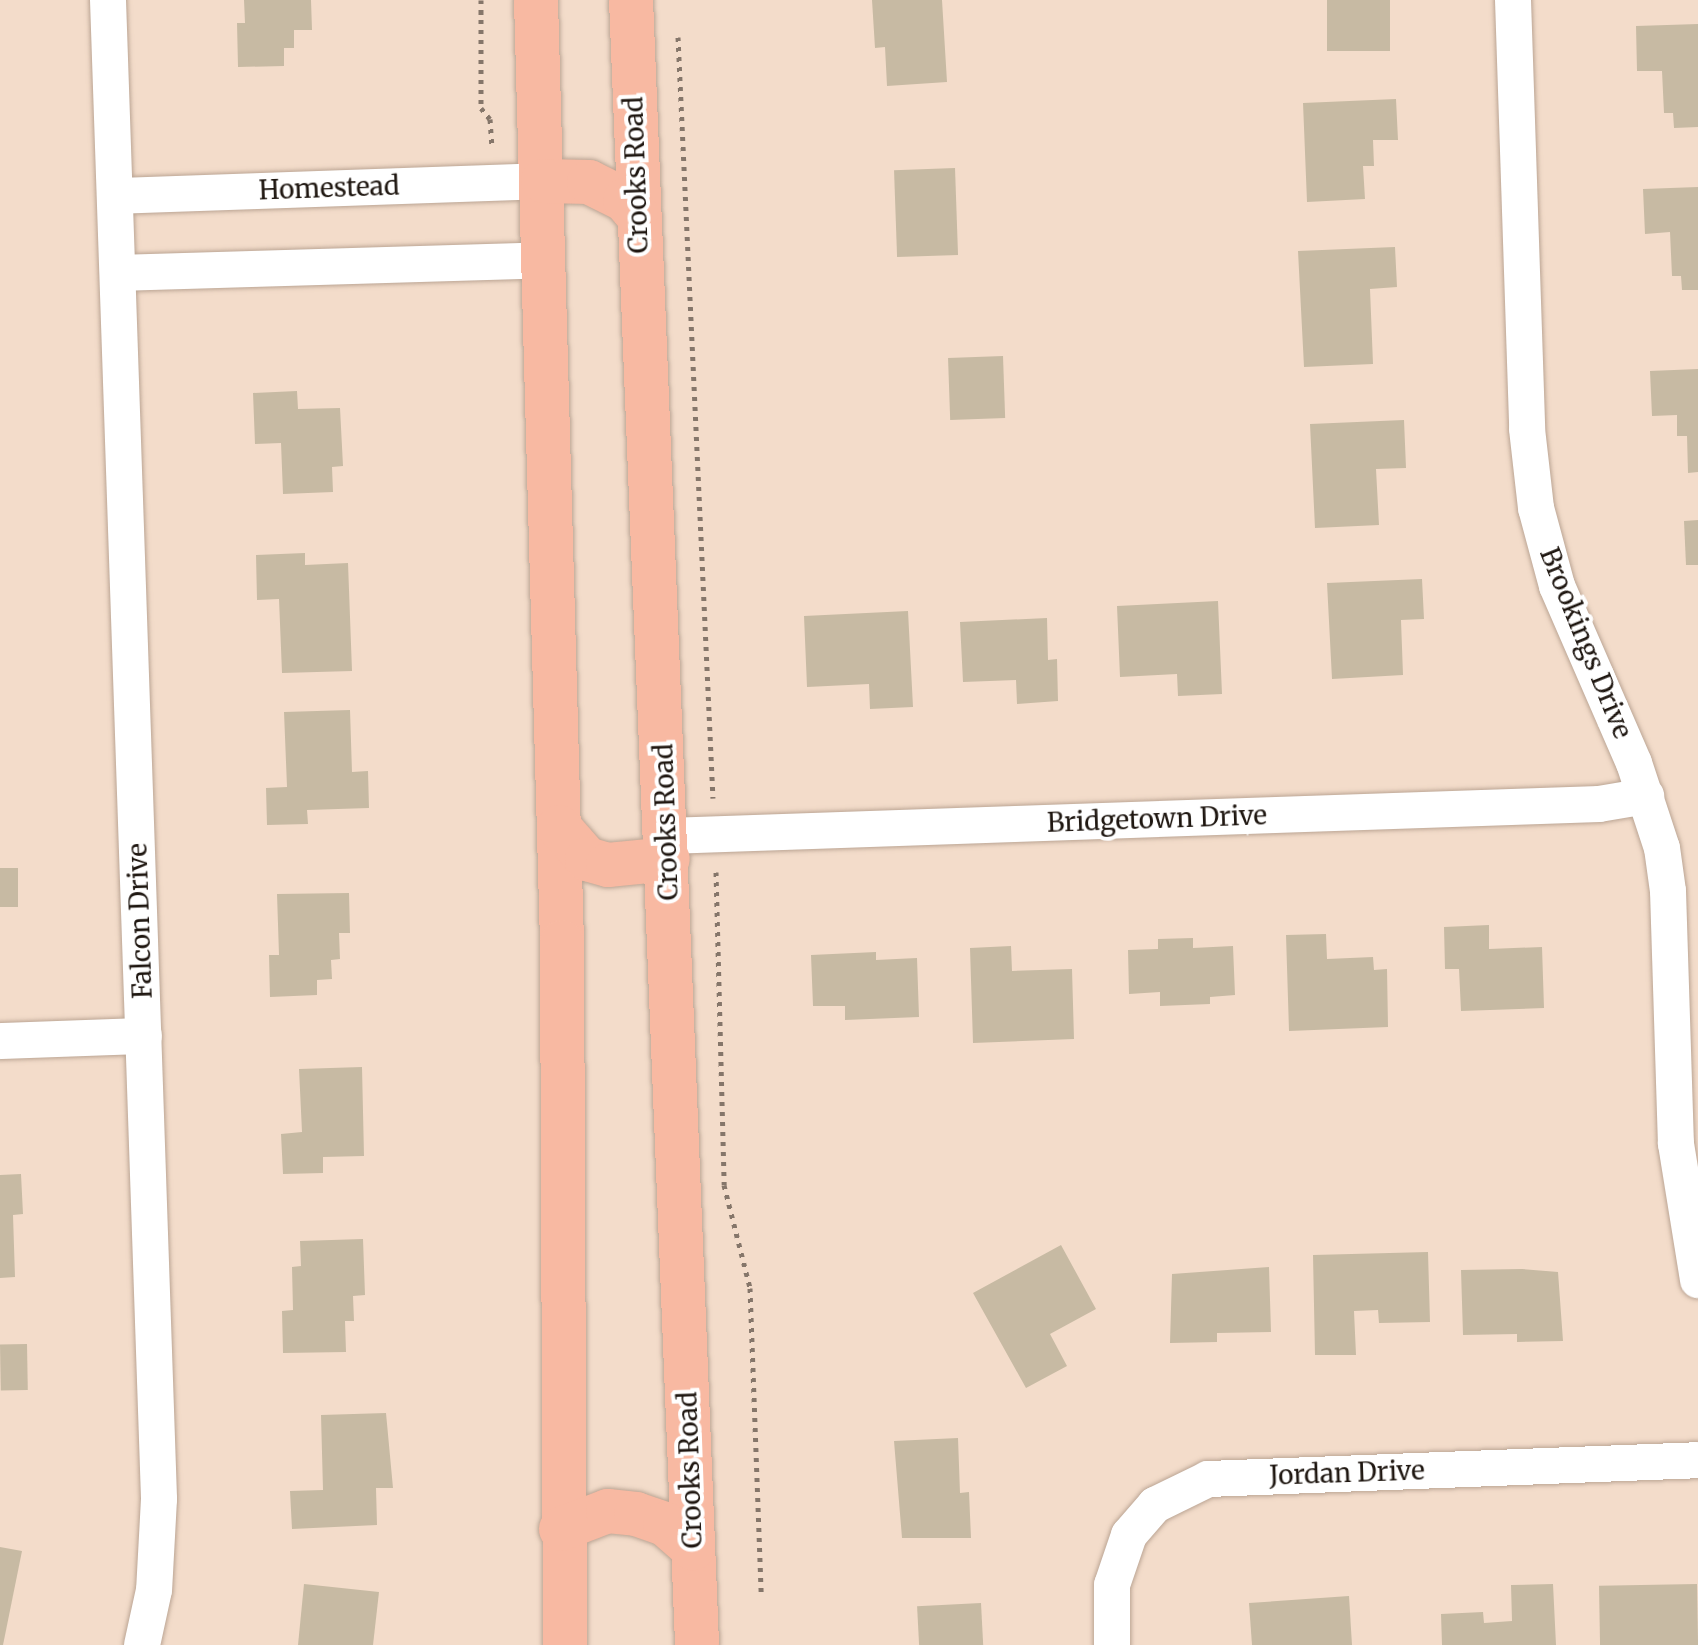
<!DOCTYPE html>
<style>
body{margin:0}
#map{position:relative;width:1698px;height:1645px;overflow:hidden;background:#f3dcca;font-family:Merriweather,serif}
div>[style]{position:absolute}
[style*='--x']{left:calc(var(--x)*1px);top:calc(var(--y)*1px);width:calc(var(--w)*1px);rotate:calc(var(--a)*1deg)}
.building>*{inset:0;background:#c7baa3;transform-origin:0 0}
.path>*{height:5px;margin-top:-2.5px;transform-origin:0;background:repeating-linear-gradient(90deg,#85766a 0 4px,transparent 0 10px)}
.roads{filter:drop-shadow(0 0 2px #bba594) drop-shadow(0 0 2px #bba594)}
.minor>*{height:36px;margin:-18px;padding:0 18px;transform-origin:18px;border-radius:18px;background:#fff}
.major>*{height:44px;margin:-22px;padding:0 22px;transform-origin:22px;border-radius:22px;background:#f8b9a2}
span{translate:-50% -50%;white-space:nowrap;text-align:center;line-height:1.15;-webkit-text-stroke:8px #fff;paint-order:stroke}
.street-label{font-size:26px;color:#1e1610}
</style>
<div id="map">
<div class="building">
<i style="clip-path:polygon(244px 0,311px 0,312px 30px,294px 30px,294px 48px,284px 48px,284px 66px,238px 67px,237px 23px,245px 23px)"></i>
<i style="clip-path:polygon(872px 0,942px 0,947px 82px,887px 86px,885px 47px,875px 48px)"></i>
<i style="left:1327px;top:0;width:63px;height:51px"></i>
<i style="clip-path:polygon(1698px 24px,1698px 127px,1674px 128px,1673px 113px,1664px 113px,1662px 71px,1637px 71px,1636px 26px)"></i>
<i style="clip-path:polygon(1396px 99px,1398px 140px,1373px 140px,1374px 166px,1363px 166px,1365px 199px,1307px 202px,1303px 103px)"></i>
<i style="left:955px;top:168px;width:87px;height:61px;rotate:88deg"></i>
<i style="clip-path:polygon(1698px 187px,1698px 290px,1682px 290px,1681px 276px,1672px 276px,1670px 232px,1645px 234px,1643px 189px)"></i>
<i style="clip-path:polygon(1395px 247px,1397px 287px,1370px 289px,1373px 364px,1304px 367px,1298px 251px)"></i>
<i style="left:1003px;top:356px;width:62px;height:55px;rotate:88deg"></i>
<i style="clip-path:polygon(1698px 369px,1698px 472px,1688px 473px,1687px 436px,1677px 436px,1677px 415px,1652px 416px,1650px 371px)"></i>
<i style="clip-path:polygon(297px 391px,298px 409px,340px 408px,343px 466px,332px 467px,333px 492px,283px 494px,281px 443px,255px 444px,253px 393px)"></i>
<i style="clip-path:polygon(1404px 420px,1406px 468px,1376px 469px,1379px 525px,1315px 528px,1310px 424px)"></i>
<i style="clip-path:polygon(1698px 520px,1698px 565px,1686px 565px,1684px 521px)"></i>
<i style="clip-path:polygon(305px 553px,305px 565px,348px 563px,352px 671px,282px 673px,279px 599px,257px 600px,256px 555px)"></i>
<i style="clip-path:polygon(1422px 579px,1424px 619px,1401px 620px,1403px 675px,1332px 679px,1327px 583px)"></i>
<i style="clip-path:polygon(1218px 601px,1222px 694px,1178px 696px,1177px 674px,1120px 677px,1117px 606px)"></i>
<i style="clip-path:polygon(908px 611px,913px 707px,870px 709px,869px 684px,807px 687px,804px 616px)"></i>
<i style="clip-path:polygon(1047px 618px,1048px 660px,1057px 659px,1058px 701px,1017px 704px,1016px 680px,963px 682px,960px 622px)"></i>
<i style="clip-path:polygon(350px 710px,352px 772px,368px 771px,369px 808px,307px 810px,308px 824px,267px 825px,266px 788px,287px 787px,284px 712px)"></i>
<i style="left:0;top:868px;width:18px;height:39px"></i>
<i style="clip-path:polygon(349px 893px,350px 933px,339px 933px,340px 959px,331px 960px,332px 979px,317px 980px,317px 995px,270px 997px,269px 955px,279px 955px,277px 894px)"></i>
<i style="clip-path:polygon(1489px 925px,1489px 949px,1542px 947px,1544px 1008px,1461px 1011px,1459px 969px,1445px 969px,1444px 927px)"></i>
<i style="clip-path:polygon(1326px 934px,1327px 959px,1373px 957px,1374px 970px,1387px 969px,1388px 1027px,1289px 1031px,1286px 935px)"></i>
<i style="clip-path:polygon(1193px 938px,1193px 948px,1233px 946px,1235px 995px,1210px 997px,1210px 1004px,1160px 1006px,1160px 992px,1129px 994px,1128px 950px,1158px 949px,1158px 939px)"></i>
<i style="clip-path:polygon(1011px 946px,1012px 971px,1072px 969px,1074px 1039px,973px 1043px,970px 948px)"></i>
<i style="clip-path:polygon(876px 952px,876px 960px,917px 958px,919px 1017px,845px 1020px,845px 1006px,813px 1006px,811px 955px)"></i>
<i style="clip-path:polygon(362px 1067px,364px 1156px,323px 1157px,323px 1173px,283px 1174px,281px 1134px,302px 1132px,299px 1069px)"></i>
<i style="clip-path:polygon(21px 1174px,23px 1214px,13px 1215px,15px 1277px,0 1278px,0 1175px)"></i>
<i style="clip-path:polygon(363px 1239px,365px 1295px,353px 1296px,354px 1321px,345px 1321px,346px 1352px,283px 1353px,282px 1311px,293px 1310px,292px 1267px,301px 1266px,300px 1241px)"></i>
<i style="clip-path:polygon(1061px 1245px,1096px 1309px,1050px 1334px,1067px 1366px,1026px 1388px,973px 1293px)"></i>
<i style="clip-path:polygon(1428px 1252px,1430px 1322px,1379px 1323px,1378px 1310px,1354px 1311px,1356px 1355px,1315px 1355px,1313px 1255px)"></i>
<i style="clip-path:polygon(1269px 1267px,1271px 1332px,1217px 1333px,1217px 1342px,1170px 1343px,1172px 1274px)"></i>
<i style="clip-path:polygon(1522px 1269px,1558px 1272px,1563px 1341px,1517px 1342px,1517px 1334px,1463px 1335px,1461px 1270px)"></i>
<i style="left:27px;top:1344px;width:46px;height:27px;rotate:89deg"></i>
<i style="clip-path:polygon(386px 1413px,393px 1488px,376px 1488px,377px 1525px,292px 1529px,290px 1491px,323px 1490px,321px 1415px)"></i>
<i style="clip-path:polygon(958px 1438px,960px 1493px,969px 1492px,971px 1538px,902px 1538px,894px 1441px)"></i>
<i style="clip-path:polygon(0 1547px,22px 1551px,3px 1645px,0 1645px)"></i>
<i style="clip-path:polygon(304px 1584px,379px 1592px,373px 1645px,298px 1645px)"></i>
<i style="clip-path:polygon(1553px 1584px,1556px 1645px,1442px 1645px,1441px 1614px,1483px 1612px,1484px 1623px,1512px 1621px,1511px 1585px)"></i>
<i style="left:1697px;top:1584px;width:61px;height:98px;rotate:89deg"></i>
<i style="clip-path:polygon(1349px 1596px,1352px 1645px,1252px 1645px,1249px 1603px)"></i>
<i style="left:981px;top:1603px;width:42px;height:64px;rotate:87deg"></i>
</div>
<div class="path">
<i style="--x:481;--y:0;--w:108;--a:90"></i>
<i style="--x:481;--y:108;--w:14;--a:51"></i>
<i style="--x:490;--y:119;--w:29;--a:86"></i>
<i style="--x:678;--y:37;--w:762;--a:87.37"></i>
<i style="--x:716;--y:872;--w:313;--a:88.5"></i>
<i style="--x:724;--y:1185;--w:106;--a:75.8"></i>
<i style="--x:750;--y:1288;--w:304;--a:87.9"></i>
</div>
<div class="roads">
<div class="minor">
<i style="--x:108;--y:0;--w:1500;--a:88.05"></i>
<i style="--x:159;--y:1499;--w:91;--a:93.1"></i>
<i style="--x:154;--y:1590;--w:56;--a:102.3"></i>
<i style="--x:1513;--y:0;--w:429;--a:88.1"></i>
<i style="--x:1527;--y:429;--w:80;--a:83.5"></i>
<i style="--x:1536;--y:508;--w:81;--a:74.9"></i>
<i style="--x:1557;--y:586;--w:193;--a:66.5"></i>
<i style="--x:1634;--y:763;--w:89;--a:71.8"></i>
<i style="--x:1662;--y:848;--w:43;--a:82.1"></i>
<i style="--x:1668;--y:891;--w:253;--a:88.2"></i>
<i style="--x:1676;--y:1144;--w:138;--a:80.8"></i>
<i style="--x:116;--y:196;--w:427;--a:-2"></i>
<i style="--x:118;--y:273;--w:427;--a:-1.7"></i>
<i style="--x:667;--y:836;--w:933;--a:-1.97"></i>
<i style="--x:1599;--y:804;--w:48;--a:-9.7"></i>
<i style="--x:0;--y:1041;--w:144;--a:-2"></i>
<i style="--x:1112;--y:1645;--w:60;--a:-90"></i>
<i style="--x:1112;--y:1585;--w:53;--a:-71.2"></i>
<i style="--x:1129;--y:1535;--w:40;--a:-49"></i>
<i style="--x:1155;--y:1505;--w:59;--a:-26.1"></i>
<i style="--x:1208;--y:1479;--w:490;--a:-2.2"></i>
</div>
<div class="major">
<i style="--x:536;--y:0;--w:942;--a:88.42"></i>
<i style="--x:562;--y:942;--w:703;--a:89.76"></i>
<i style="--x:631;--y:0;--w:1646;--a:87.7"></i>
<i style="--x:543;--y:181;--w:46;--a:1.2"></i>
<i style="--x:589;--y:182;--w:40;--a:26.6"></i>
<i style="--x:625;--y:200;--w:17;--a:50"></i>
<i style="--x:559;--y:827;--w:43;--a:48.8"></i>
<i style="--x:587;--y:859;--w:22;--a:16"></i>
<i style="--x:608;--y:865;--w:60;--a:-5.7"></i>
<i style="--x:561;--y:1529;--w:50;--a:-21"></i>
<i style="--x:608;--y:1511;--w:28;--a:6"></i>
<i style="--x:636;--y:1514;--w:31;--a:19"></i>
<i style="--x:665;--y:1524;--w:37;--a:41"></i>
</div>
</div>
<div class="street-label">
<span style="left:636px;top:175px;rotate:-92deg">Crooks Road</span>
<span style="left:329px;top:188px;rotate:-2deg">Homestead</span>
<span style="left:1586px;top:643px;rotate:68deg">Brookings Drive</span>
<span style="left:1157px;top:819px;rotate:-2deg">Bridgetown Drive</span>
<span style="left:666px;top:822px;rotate:-92deg">Crooks Road</span>
<span style="left:140px;top:921px;rotate:-92deg">Falcon Drive</span>
<span style="left:690px;top:1470px;rotate:-92deg">Crooks Road</span>
<span style="left:1347px;top:1473px;rotate:-2deg">Jordan Drive</span>
</div>
</div>
